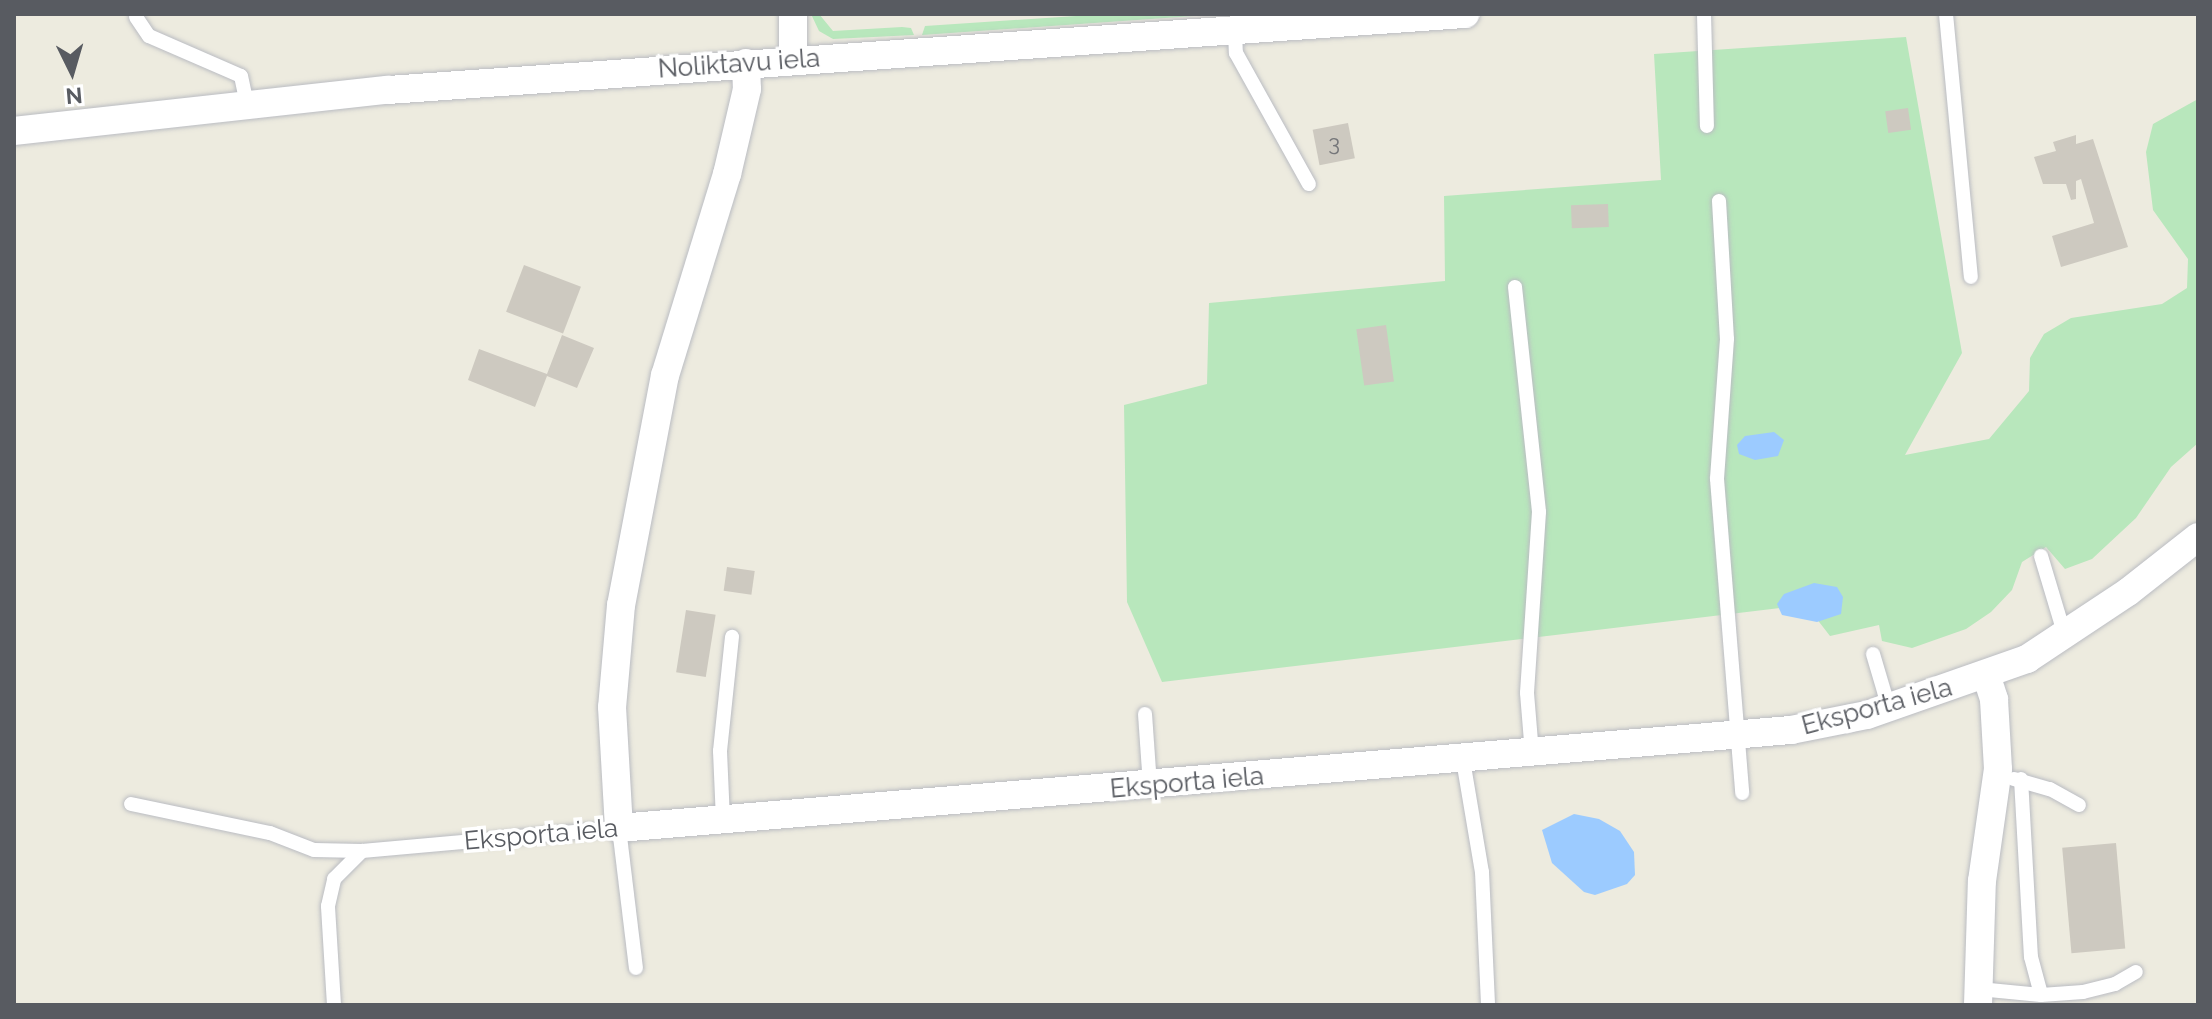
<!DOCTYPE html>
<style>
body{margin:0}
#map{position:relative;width:2212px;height:1019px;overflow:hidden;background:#edebdf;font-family:Raleway,sans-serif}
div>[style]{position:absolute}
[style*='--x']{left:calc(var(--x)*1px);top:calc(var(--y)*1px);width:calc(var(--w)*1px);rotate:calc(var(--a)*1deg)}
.green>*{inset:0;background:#b8e7bc}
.water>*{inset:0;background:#9ccbff}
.building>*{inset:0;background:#cdc9c0;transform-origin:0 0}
.roads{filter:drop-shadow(0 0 2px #babcc2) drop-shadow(0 0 2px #babcc2)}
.service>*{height:14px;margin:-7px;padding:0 7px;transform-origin:7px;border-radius:7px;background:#fff}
.minor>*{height:28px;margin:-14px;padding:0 14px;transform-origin:14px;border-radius:14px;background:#fff}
span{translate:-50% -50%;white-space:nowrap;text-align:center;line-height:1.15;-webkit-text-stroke:7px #fff;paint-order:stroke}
.number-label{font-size:22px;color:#757679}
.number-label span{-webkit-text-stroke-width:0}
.street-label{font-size:26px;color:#585b61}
.frame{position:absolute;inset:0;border:16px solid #585b61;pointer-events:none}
.north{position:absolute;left:32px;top:32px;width:80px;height:80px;-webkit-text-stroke:6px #fff;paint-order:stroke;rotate:175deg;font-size:22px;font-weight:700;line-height:32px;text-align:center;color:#585b61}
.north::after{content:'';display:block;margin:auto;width:28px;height:36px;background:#585b61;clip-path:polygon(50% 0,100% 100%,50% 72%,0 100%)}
</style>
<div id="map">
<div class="green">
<i style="clip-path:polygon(811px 14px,819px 14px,833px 31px,902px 27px,911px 28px,914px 35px,833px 39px,819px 31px)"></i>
<i style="clip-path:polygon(1106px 14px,1222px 14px,922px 35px,925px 26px)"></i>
<i style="clip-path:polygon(1906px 37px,1962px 353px,1905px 455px,1989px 439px,2029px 391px,2030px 358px,2044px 334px,2071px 318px,2162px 304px,2187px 288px,2188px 259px,2153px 210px,2146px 152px,2153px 124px,2198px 99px,2198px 443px,2171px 467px,2136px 518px,2092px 559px,2065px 569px,2046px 547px,2022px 562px,2012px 590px,1991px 612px,1966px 629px,1912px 648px,1882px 641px,1879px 625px,1830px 636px,1806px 605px,1162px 682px,1127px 602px,1124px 405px,1207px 384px,1209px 303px,1445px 281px,1444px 196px,1661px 180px,1654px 54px)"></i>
</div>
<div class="water">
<i style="clip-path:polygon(1774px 432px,1784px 440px,1778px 456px,1755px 460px,1739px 454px,1737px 445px,1745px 436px)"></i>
<i style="clip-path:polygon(1814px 583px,1837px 587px,1843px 597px,1841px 614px,1817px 622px,1782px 615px,1777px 604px,1784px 594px)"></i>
<i style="clip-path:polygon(1574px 814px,1599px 819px,1620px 831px,1634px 852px,1635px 875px,1627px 884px,1595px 895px,1584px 892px,1552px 863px,1542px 830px)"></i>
</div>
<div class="building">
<i style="left:1908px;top:108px;width:22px;height:23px;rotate:82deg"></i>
<i style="left:1348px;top:123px;width:36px;height:36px;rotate:79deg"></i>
<i style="clip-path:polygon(2076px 135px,2076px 144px,2093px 139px,2128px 247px,2061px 267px,2052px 236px,2094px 223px,2081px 179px,2076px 181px,2076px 199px,2071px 200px,2066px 184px,2043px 184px,2034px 157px,2056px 151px,2053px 142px)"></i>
<i style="left:1608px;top:204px;width:23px;height:37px;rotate:88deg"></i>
<i style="left:524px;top:265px;width:61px;height:50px;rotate:21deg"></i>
<i style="left:1386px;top:325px;width:57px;height:30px;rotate:82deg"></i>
<i style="clip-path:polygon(562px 335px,594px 348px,577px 388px,547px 376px,535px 407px,468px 380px,479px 349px,547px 374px)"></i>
<i style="left:727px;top:567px;width:28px;height:24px;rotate:8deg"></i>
<i style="left:686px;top:610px;width:30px;height:63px;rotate:9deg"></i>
<i style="left:2116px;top:843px;width:106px;height:54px;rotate:85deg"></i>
</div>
<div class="roads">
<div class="service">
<i style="--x:1704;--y:14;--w:112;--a:88.5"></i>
<i style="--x:1946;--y:14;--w:264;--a:84.6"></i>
<i style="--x:136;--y:17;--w:23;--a:56"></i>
<i style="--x:149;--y:36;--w:100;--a:23.5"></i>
<i style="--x:241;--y:76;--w:29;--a:78"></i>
<i style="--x:1235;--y:29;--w:24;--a:88"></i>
<i style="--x:1236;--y:53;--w:150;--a:60.9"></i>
<i style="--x:1719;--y:201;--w:138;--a:86.7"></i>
<i style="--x:1727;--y:339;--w:140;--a:94.1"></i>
<i style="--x:1717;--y:479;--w:315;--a:85.4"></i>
<i style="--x:1515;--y:287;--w:226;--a:83.9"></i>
<i style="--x:1539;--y:512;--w:181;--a:93.8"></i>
<i style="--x:1527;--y:693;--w:61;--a:85.3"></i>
<i style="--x:2041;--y:556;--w:84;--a:73.3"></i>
<i style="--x:1873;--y:654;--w:56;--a:73.5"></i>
<i style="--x:1145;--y:714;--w:71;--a:86"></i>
<i style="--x:1463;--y:760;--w:114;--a:80.4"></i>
<i style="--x:1482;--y:872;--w:133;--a:87.4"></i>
<i style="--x:2014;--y:779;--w:37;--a:16"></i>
<i style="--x:2050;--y:789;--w:33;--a:29"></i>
<i style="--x:2021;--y:779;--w:178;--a:86.8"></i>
<i style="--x:2031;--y:957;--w:39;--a:75"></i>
<i style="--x:131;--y:804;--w:142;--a:11.8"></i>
<i style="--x:270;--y:833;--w:47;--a:21.1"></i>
<i style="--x:314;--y:850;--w:48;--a:1.2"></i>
<i style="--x:362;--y:851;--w:258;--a:-5.1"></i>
<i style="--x:619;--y:828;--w:141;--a:83.1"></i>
<i style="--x:723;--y:820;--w:69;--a:-92.5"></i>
<i style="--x:720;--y:751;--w:115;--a:-84"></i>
<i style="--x:1979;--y:989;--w:62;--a:5.5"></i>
<i style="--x:2041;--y:995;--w:42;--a:-4.1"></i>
<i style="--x:2083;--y:992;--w:33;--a:-14"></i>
<i style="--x:2115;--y:984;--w:24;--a:-30"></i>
<i style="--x:334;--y:1005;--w:99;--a:-93.5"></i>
<i style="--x:328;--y:906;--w:28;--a:-77"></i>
<i style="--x:334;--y:879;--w:40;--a:-45"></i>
</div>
<div class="minor">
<i style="--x:793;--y:59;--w:45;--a:-90"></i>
<i style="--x:746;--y:63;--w:26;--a:88"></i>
<i style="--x:747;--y:89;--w:87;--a:103.2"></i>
<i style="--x:727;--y:174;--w:210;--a:107.1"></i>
<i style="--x:665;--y:375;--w:234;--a:100.8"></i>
<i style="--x:621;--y:605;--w:102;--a:95"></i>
<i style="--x:612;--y:707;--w:121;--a:86.7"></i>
<i style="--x:619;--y:828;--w:1176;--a:-4.78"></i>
<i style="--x:1791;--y:730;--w:77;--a:-11.2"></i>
<i style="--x:1867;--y:715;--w:170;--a:-19.3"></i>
<i style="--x:2027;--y:659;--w:121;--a:-33.6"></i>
<i style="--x:2128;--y:592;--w:89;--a:-38.2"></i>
<i style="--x:14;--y:131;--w:376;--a:-6.3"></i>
<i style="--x:388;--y:90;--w:1080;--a:-4.04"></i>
<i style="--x:1978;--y:1005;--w:124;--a:-88.2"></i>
<i style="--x:1982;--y:881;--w:113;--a:-81.9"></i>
<i style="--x:1998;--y:769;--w:70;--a:-93.3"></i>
<i style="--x:1994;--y:699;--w:23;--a:-108"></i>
</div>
</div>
<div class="number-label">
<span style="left:1334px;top:144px">3</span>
</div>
<div class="street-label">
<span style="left:739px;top:64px;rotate:-4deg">Noliktavu iela</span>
<span style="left:1877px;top:707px;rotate:-15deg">Eksporta iela</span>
<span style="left:1187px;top:783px;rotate:-5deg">Eksporta iela</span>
<span style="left:541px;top:835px;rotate:-5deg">Eksporta iela</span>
</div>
<div class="frame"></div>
<div class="north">N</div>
</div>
